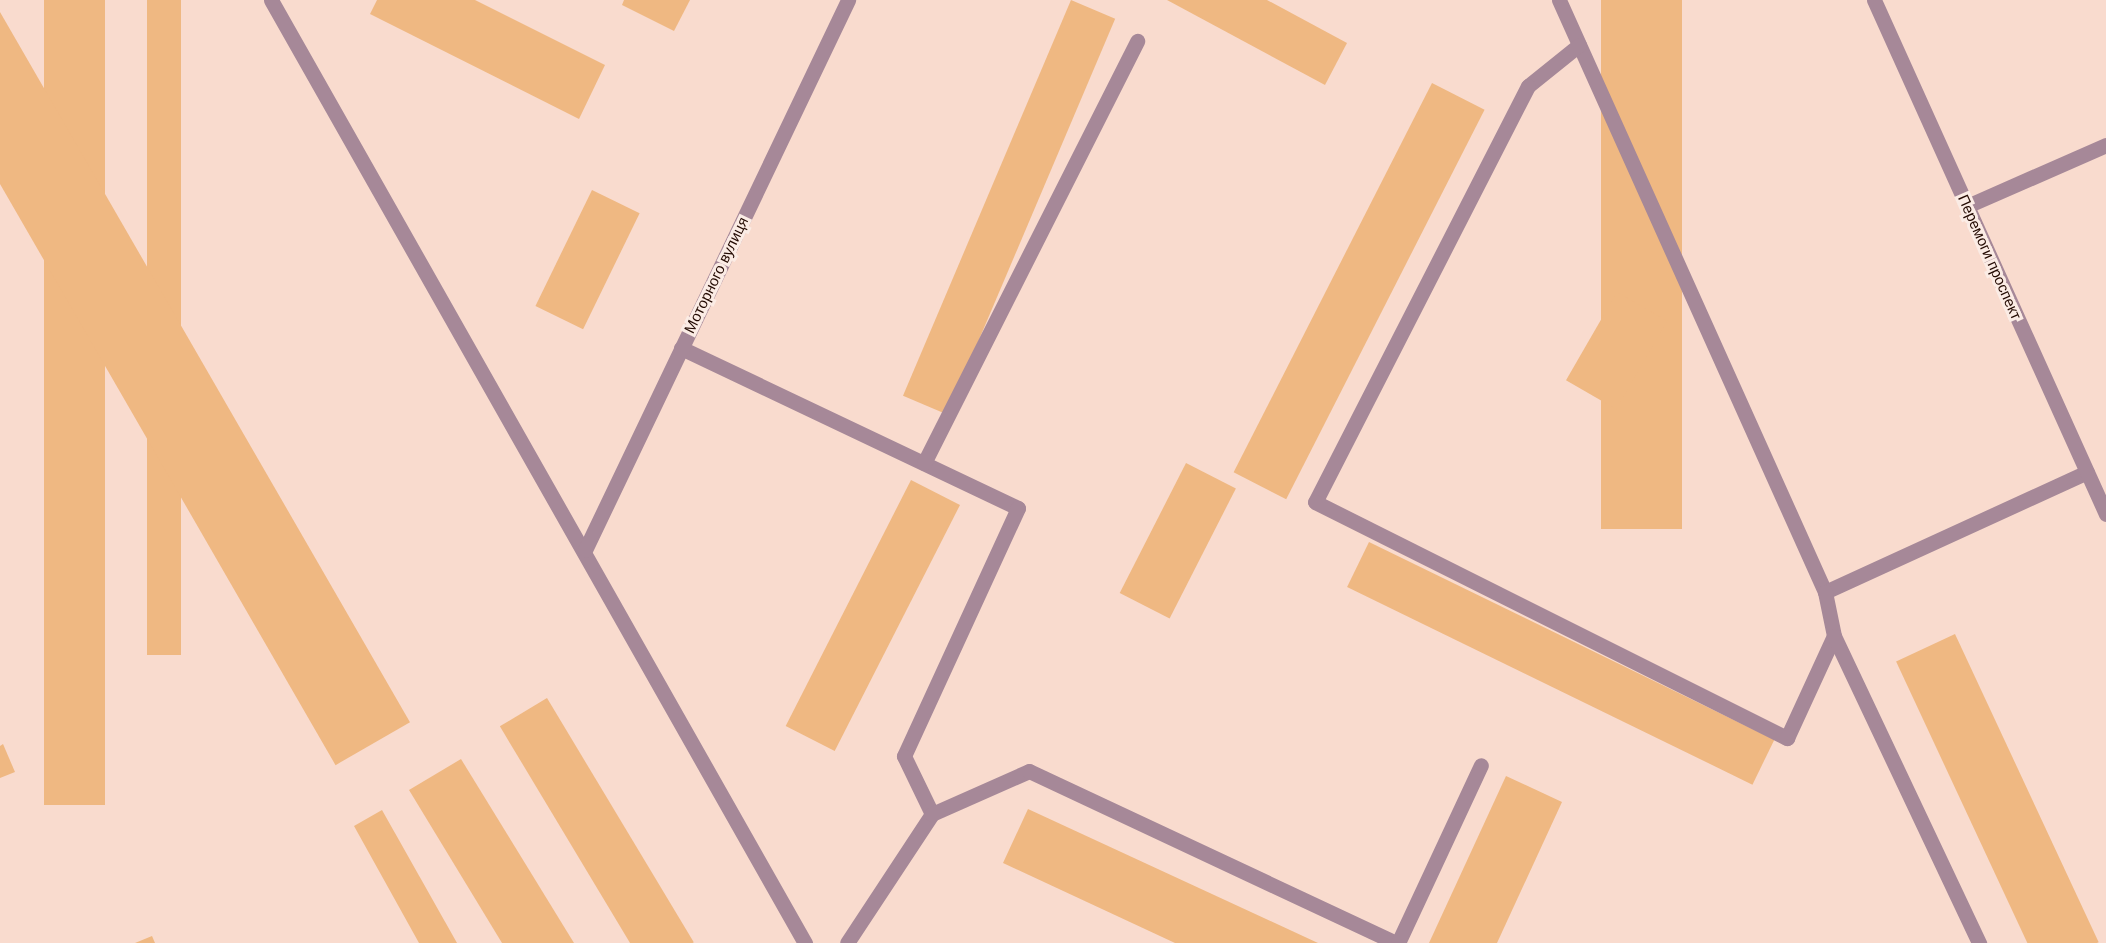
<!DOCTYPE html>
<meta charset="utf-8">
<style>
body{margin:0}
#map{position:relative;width:2106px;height:943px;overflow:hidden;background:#f9dbce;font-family:Arial,sans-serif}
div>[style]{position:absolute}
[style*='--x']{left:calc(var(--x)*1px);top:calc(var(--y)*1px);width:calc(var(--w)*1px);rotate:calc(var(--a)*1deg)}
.building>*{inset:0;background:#efb882;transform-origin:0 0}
.minor>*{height:15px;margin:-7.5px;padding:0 7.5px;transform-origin:7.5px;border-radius:7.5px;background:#a68898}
span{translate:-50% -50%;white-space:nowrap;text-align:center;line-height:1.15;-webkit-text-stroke:6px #fbece5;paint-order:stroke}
.street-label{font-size:15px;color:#220901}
</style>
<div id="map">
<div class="building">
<i style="left:44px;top:0;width:61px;height:805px"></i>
<i style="left:147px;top:0;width:34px;height:655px"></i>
<i style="clip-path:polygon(377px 0,475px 0,605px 65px,579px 119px,370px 14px)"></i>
<i style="clip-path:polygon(624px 0,690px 0,674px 31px,622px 5px)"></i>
<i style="left:1071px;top:0;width:48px;height:430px;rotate:23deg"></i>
<i style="clip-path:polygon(1167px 0,1267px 0,1347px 43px,1325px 85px)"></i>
<i style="left:1601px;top:0;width:81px;height:529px"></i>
<i style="left:0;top:12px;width:820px;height:86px;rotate:60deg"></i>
<i style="left:1432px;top:83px;width:59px;height:437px;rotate:27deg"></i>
<i style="left:592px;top:190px;width:53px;height:129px;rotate:26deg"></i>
<i style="left:1617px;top:292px;width:58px;height:102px;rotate:30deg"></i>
<i style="left:1186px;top:463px;width:56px;height:146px;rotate:27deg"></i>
<i style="left:911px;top:480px;width:55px;height:276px;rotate:27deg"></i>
<i style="left:1369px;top:542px;width:451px;height:50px;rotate:26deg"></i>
<i style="left:1955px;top:634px;width:340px;height:65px;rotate:65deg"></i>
<i style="left:547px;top:698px;width:285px;height:55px;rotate:59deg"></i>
<i style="clip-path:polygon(3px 744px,15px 772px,0 778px,0 746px)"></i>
<i style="clip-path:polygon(461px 759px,574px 943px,502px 943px,409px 790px)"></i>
<i style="clip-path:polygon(1506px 776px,1562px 802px,1497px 943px,1429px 943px)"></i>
<i style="clip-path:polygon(1028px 809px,1318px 943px,1175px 943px,1003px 863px)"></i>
<i style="clip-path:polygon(382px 810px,457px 943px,419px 943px,354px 826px)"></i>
<i style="clip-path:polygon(152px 936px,155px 943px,135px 943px)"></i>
</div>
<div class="minor">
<i style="--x:271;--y:0;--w:1084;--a:60.48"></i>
<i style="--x:1559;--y:0;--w:649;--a:65.8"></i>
<i style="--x:1825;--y:592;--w:288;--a:-24.6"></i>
<i style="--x:1874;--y:0;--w:564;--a:65.71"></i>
<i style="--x:1579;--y:45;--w:65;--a:141.2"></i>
<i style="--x:1528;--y:86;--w:467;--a:117.1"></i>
<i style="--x:1315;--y:502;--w:528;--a:26.57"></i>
<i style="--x:1787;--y:738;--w:112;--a:-65.3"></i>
<i style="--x:1967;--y:206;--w:152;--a:-23.7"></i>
<i style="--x:681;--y:348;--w:373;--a:25.4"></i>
<i style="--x:1018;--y:508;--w:273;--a:114.7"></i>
<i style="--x:904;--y:756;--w:64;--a:64.2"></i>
<i style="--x:932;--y:814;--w:154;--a:123.4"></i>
<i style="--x:924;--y:463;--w:473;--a:-63.2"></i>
<i style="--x:585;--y:550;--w:610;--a:-64.44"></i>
<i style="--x:1825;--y:592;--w:45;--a:78.4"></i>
<i style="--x:1834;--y:636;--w:340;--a:64.7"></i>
<i style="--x:932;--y:814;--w:106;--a:-23.9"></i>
<i style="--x:1029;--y:771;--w:406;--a:25.1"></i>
<i style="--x:1398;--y:943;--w:196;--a:-65"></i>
</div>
<div class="street-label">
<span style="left:1990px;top:257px;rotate:66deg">Перемоги проспект</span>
<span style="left:716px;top:275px;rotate:-64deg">Моторного вулиця</span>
</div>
</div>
